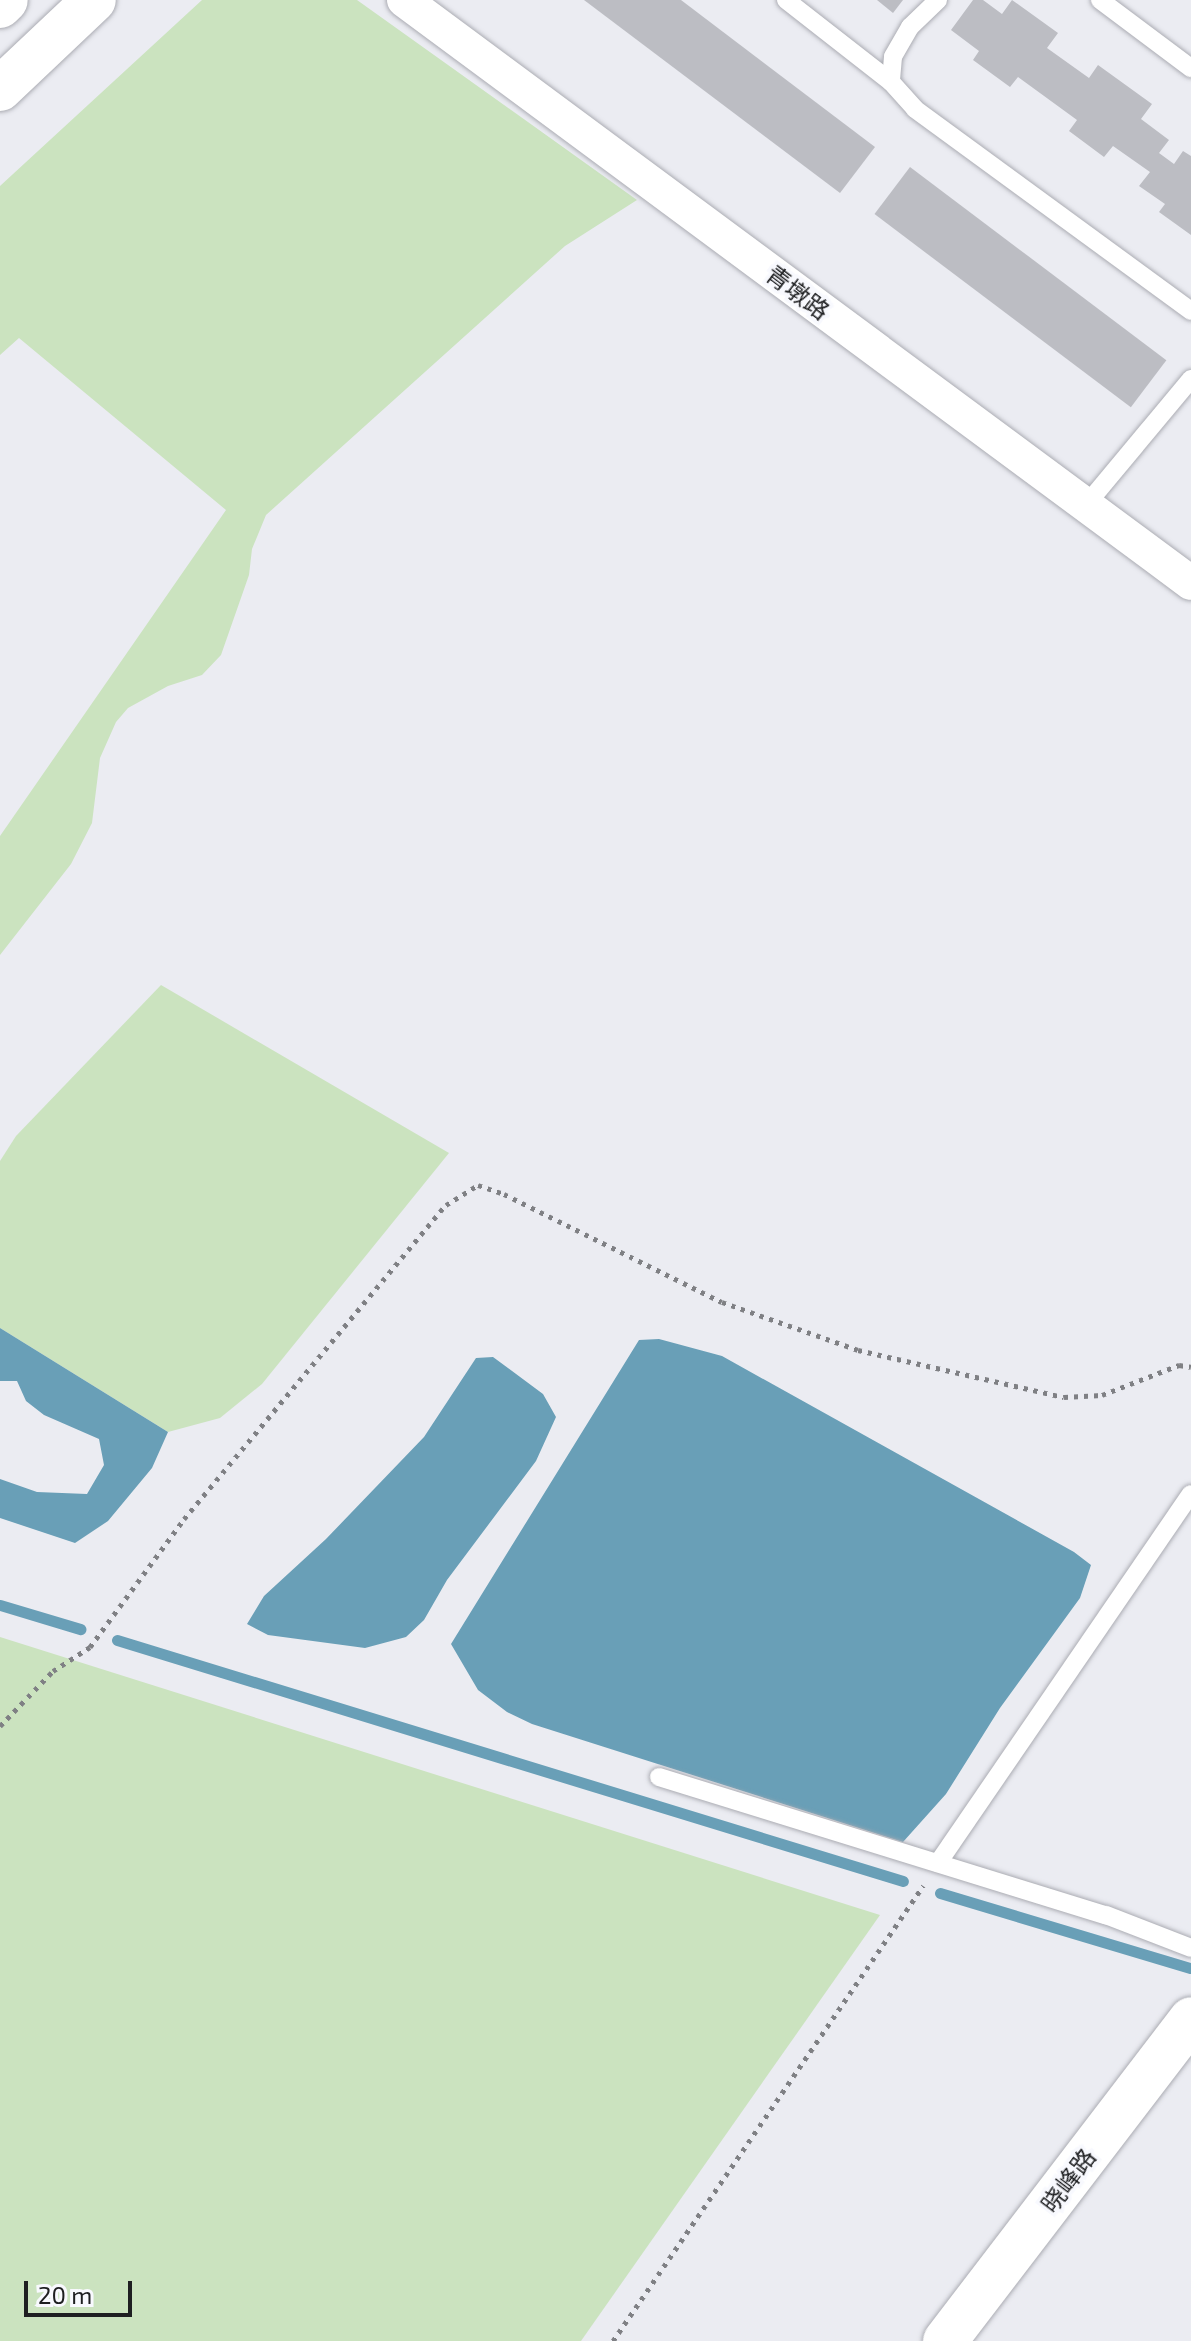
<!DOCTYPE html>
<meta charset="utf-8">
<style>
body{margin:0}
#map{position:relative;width:1191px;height:2341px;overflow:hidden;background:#ebecf2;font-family:"Exo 2","Noto Sans SC",sans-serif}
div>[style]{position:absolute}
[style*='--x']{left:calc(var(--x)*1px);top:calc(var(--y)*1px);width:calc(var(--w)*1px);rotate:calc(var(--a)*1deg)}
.green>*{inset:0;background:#cbe3bf}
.water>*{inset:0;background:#699fb7}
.stream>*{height:11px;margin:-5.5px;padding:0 5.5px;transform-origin:5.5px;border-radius:5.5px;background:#699fb7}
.building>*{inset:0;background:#bcbdc3;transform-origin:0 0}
.path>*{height:5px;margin-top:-2.5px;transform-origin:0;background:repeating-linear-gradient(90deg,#7f8084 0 4px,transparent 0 10px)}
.roads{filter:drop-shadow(0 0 2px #abacb3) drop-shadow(0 0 2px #abacb3)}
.lane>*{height:18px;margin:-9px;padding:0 9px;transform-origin:9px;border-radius:9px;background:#fff}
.street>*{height:34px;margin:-17px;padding:0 17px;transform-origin:17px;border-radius:17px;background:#fff}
.secondary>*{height:44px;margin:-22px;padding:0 22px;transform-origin:22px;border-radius:22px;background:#fff}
span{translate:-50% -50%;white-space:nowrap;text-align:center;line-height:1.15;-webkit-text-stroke:7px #f8f9fe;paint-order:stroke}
.street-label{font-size:24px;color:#1e1f21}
.scale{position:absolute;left:24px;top:2281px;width:108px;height:36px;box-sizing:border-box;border:4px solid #1e1f21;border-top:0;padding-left:10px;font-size:24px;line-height:28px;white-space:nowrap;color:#1e1f21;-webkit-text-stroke:6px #f8f9fe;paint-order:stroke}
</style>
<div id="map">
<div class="green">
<i style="clip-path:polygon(202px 0,357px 0,637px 200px,565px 246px,266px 515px,252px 549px,249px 575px,221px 655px,202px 675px,168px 686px,128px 708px,116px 722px,100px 758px,92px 823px,71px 864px,0 955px,0 836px,226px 510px,19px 338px,0 355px,0 186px)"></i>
<i style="clip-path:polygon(161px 985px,449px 1153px,262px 1384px,220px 1418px,168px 1432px,0 1328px,0 1161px,16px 1136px)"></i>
<i style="clip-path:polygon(0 1637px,880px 1915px,581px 2341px,0 2341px)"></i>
</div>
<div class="water">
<i style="clip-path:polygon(0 1328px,168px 1432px,152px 1468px,108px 1521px,75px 1543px,0 1518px,0 1479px,37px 1492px,87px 1494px,104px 1465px,99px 1439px,44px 1415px,26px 1401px,17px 1381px,0 1381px)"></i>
<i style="clip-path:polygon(659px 1339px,722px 1356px,1074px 1552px,1091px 1565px,1080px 1598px,1000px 1708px,946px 1794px,903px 1842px,532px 1724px,507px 1712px,478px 1690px,451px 1644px,639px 1340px)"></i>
<i style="clip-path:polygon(493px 1357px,543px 1394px,556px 1417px,536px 1461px,447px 1580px,424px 1620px,406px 1637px,365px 1648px,268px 1635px,247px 1624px,264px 1596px,326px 1539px,424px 1437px,476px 1358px)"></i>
</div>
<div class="stream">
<i style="--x:0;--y:1605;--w:84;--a:16.7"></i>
<i style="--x:117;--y:1640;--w:822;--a:17.05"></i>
<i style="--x:940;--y:1893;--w:261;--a:16.7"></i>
</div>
<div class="building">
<i style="clip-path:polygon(584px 0,681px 0,875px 147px,840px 193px)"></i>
<i style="clip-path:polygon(877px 0,903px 0,893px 13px)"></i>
<i style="clip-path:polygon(973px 0,983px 0,1002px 14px,1012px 0,1058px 33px,1047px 48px,1089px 78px,1098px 65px,1152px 104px,1141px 119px,1169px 140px,1159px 153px,1174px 164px,1183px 151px,1191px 156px,1191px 235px,1159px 212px,1165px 204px,1139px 186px,1150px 172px,1113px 146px,1104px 157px,1069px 131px,1077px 120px,1018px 77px,1010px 87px,973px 60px,979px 51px,951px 30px)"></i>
<i style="left:910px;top:167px;width:321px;height:59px;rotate:37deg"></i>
</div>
<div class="path">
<i style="--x:0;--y:1726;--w:76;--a:-46.1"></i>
<i style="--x:53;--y:1671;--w:44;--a:-33"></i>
<i style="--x:90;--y:1647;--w:159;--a:-53.7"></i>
<i style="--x:184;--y:1519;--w:409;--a:-50.2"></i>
<i style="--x:446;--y:1205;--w:38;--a:-32"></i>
<i style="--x:478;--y:1185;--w:28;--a:19"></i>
<i style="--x:504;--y:1194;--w:243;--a:26.4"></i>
<i style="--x:722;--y:1302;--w:144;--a:19.4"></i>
<i style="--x:858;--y:1350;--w:211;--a:12.9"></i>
<i style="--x:1064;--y:1397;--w:38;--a:-3"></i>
<i style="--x:1102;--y:1395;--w:83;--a:-21.3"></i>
<i style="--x:1179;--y:1365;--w:12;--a:9"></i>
<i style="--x:613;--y:2341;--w:551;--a:-55.73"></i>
</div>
<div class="roads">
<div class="lane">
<i style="--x:786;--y:0;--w:133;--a:38"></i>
<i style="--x:938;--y:0;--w:39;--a:136"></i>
<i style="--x:910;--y:27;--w:34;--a:120"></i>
<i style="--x:893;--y:57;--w:25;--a:95"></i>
<i style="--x:891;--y:82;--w:36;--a:48"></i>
<i style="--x:915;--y:109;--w:342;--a:36.2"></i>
<i style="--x:1100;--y:0;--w:114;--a:36.8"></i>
<i style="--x:1086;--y:505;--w:164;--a:-50.2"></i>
<i style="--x:659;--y:1777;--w:468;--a:17.2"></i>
<i style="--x:1106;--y:1915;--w:91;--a:21.2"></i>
<i style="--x:938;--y:1863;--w:447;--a:-55.6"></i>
</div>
<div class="street">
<i style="--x:404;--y:0;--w:979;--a:36.53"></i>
</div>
<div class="secondary">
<i style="--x:0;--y:6;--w:8;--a:-45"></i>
<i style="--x:0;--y:89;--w:129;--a:-43.4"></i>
<i style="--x:945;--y:2341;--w:405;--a:-52.6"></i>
</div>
</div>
<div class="street-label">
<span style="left:798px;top:292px;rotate:37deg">青墩路</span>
<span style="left:1068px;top:2180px;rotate:-53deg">晓峰路</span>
</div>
<div class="scale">20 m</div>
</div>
